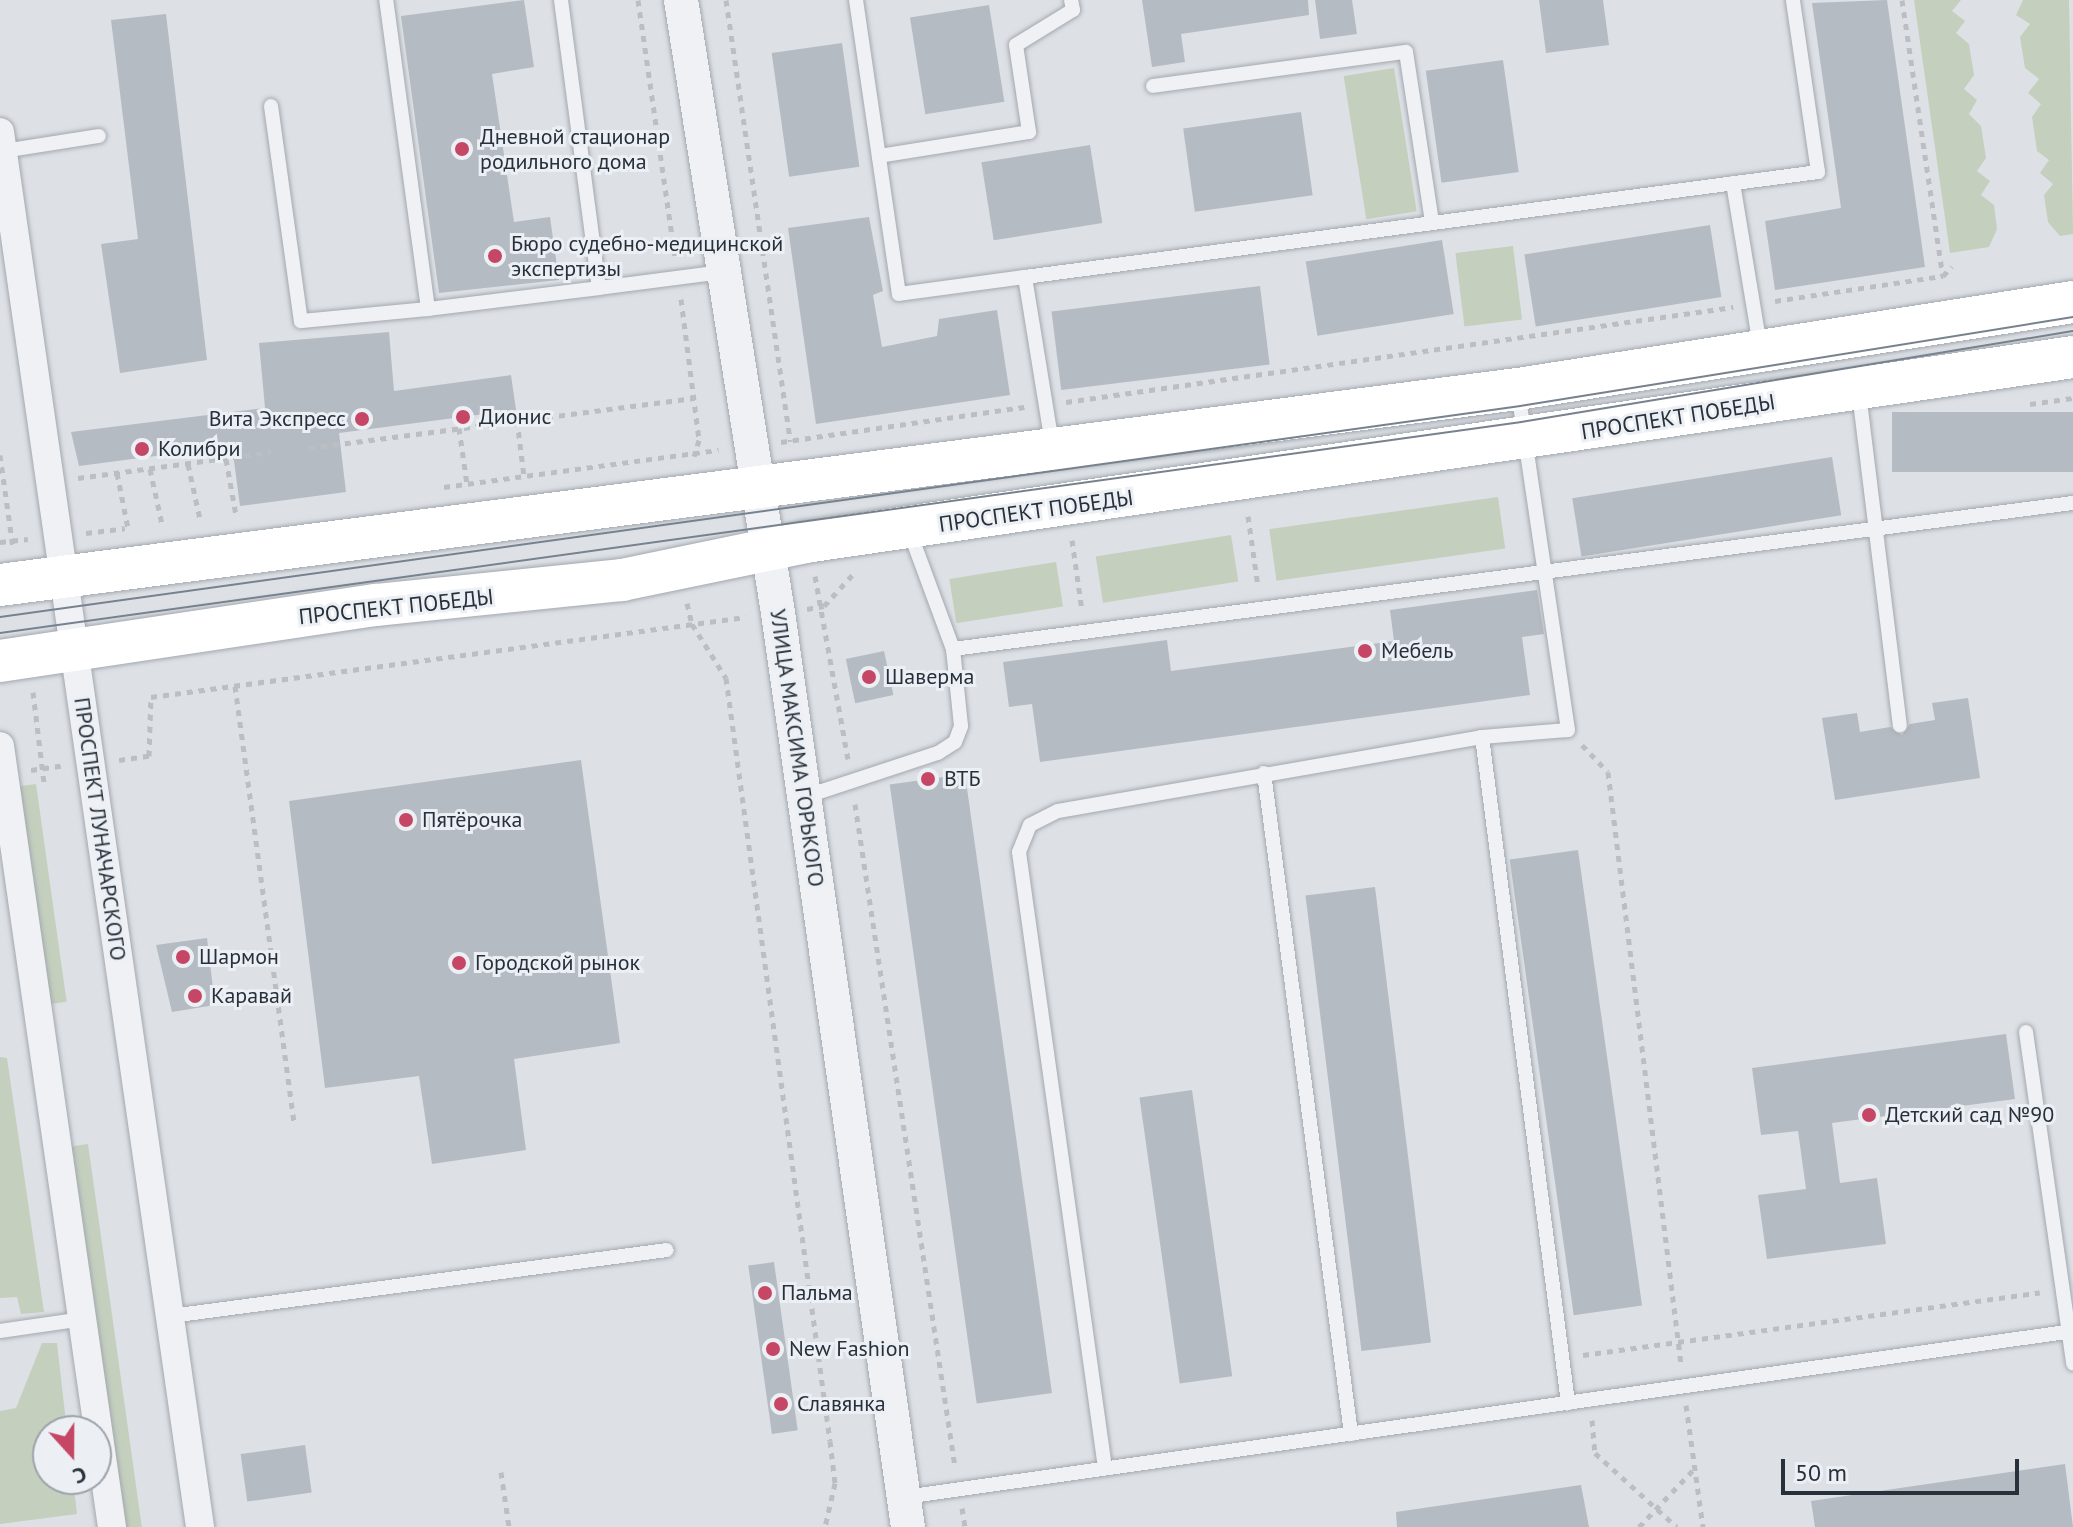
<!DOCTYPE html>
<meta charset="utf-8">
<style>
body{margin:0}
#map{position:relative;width:2073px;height:1527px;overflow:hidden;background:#dde1e6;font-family:"PT Sans",sans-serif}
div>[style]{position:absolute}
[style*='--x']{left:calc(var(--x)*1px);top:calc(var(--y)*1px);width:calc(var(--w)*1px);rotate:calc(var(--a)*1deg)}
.green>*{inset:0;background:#c4cfbe;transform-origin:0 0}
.building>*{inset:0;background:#b4bbc2;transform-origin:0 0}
.path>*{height:5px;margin-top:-2.5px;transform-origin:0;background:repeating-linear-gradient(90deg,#bbbfc4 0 6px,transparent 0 12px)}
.roads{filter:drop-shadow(0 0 2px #a3a8af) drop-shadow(0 0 2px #a3a8af)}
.service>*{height:14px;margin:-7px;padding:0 7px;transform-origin:7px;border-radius:7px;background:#eff1f4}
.minor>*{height:28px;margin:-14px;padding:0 14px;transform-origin:14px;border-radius:14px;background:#eff1f4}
.tertiary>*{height:34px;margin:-17px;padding:0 17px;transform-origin:17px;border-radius:17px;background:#eff1f4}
.primary>*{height:42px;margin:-21px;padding:0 21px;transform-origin:21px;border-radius:21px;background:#fff}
.tram>*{height:2px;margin:-1px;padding:0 1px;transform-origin:1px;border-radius:1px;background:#77828e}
.dots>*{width:22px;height:22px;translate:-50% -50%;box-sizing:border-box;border:4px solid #ecf0f4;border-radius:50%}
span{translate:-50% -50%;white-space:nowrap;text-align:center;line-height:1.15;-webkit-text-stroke:6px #ecf0f4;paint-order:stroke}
.poi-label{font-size:22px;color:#27303b}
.left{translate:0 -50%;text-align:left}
.right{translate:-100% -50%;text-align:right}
.street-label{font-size:22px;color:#27303b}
.north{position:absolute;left:32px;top:1415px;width:80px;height:80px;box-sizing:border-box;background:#ecf0f4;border:2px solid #9da3aa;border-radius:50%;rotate:159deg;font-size:22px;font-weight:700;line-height:32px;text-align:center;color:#27303b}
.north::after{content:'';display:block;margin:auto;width:28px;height:36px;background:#c54765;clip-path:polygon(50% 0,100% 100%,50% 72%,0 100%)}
.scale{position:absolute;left:1781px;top:1459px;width:238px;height:36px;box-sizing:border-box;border:4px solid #27303b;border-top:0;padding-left:10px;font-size:24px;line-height:28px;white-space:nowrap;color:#27303b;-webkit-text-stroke:6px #ecf0f4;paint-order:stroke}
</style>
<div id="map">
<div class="green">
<i style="clip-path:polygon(1914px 0,1961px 0,1952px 11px,1965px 21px,1956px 33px,1969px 44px,1974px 75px,1964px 89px,1977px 100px,1969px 114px,1981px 126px,1986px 158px,1977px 171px,1990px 181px,1981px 195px,1994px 205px,1997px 229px,1989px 247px,1950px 253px)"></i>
<i style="clip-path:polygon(2023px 0,2069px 0,2073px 234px,2060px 236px,2048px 222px,2044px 195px,2053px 184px,2040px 173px,2049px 160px,2037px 151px,2032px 117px,2041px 104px,2028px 93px,2039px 79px,2025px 68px,2020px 37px,2030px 24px,2016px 15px)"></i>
<i style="left:1394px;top:68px;width:145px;height:51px;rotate:81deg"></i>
<i style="left:1513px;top:246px;width:74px;height:58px;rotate:83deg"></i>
<i style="left:1498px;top:497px;width:52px;height:231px;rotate:82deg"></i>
<i style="left:1231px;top:535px;width:47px;height:137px;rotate:81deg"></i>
<i style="left:1056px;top:562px;width:45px;height:108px;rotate:81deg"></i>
<i style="left:36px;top:784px;width:220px;height:17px;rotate:82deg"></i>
<i style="clip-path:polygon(0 1057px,7px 1058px,44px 1312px,21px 1314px,17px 1297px,0 1298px)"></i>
<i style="left:88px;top:1144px;width:387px;height:23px;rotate:82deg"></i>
<i style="clip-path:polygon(42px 1343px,57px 1343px,67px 1431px,48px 1431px,48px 1479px,73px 1479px,77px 1514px,0 1524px,0 1411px,16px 1408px)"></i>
</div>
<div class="building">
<i style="clip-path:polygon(524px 0,534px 67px,492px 74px,514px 222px,550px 217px,559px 280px,439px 293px,401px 16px)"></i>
<i style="clip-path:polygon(1142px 0,1308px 0,1309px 15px,1181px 34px,1185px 62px,1152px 67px)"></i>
<i style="clip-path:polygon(1315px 0,1352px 0,1357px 34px,1320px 39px)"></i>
<i style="clip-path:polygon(1539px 0,1603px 0,1609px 45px,1546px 53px)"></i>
<i style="clip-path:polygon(1887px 0,1925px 267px,1775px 290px,1765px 221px,1841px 208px,1812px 3px)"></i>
<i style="left:989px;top:5px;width:98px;height:80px;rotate:81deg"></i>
<i style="clip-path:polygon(166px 14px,207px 360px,120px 373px,101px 244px,138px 239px,111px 20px)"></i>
<i style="left:842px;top:43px;width:125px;height:71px;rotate:82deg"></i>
<i style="left:1503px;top:60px;width:113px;height:78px;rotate:82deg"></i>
<i style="left:1301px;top:112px;width:84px;height:119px;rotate:82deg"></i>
<i style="left:1090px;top:145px;width:79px;height:110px;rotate:81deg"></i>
<i style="clip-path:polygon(869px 217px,883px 291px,873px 295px,882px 347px,937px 336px,939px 319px,997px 310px,1010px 395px,816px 424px,788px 228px)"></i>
<i style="left:1710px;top:225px;width:73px;height:188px;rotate:81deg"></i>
<i style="left:1442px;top:240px;width:75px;height:138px;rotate:81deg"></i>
<i style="left:1260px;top:286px;width:79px;height:210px;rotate:83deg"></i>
<i style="clip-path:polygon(389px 332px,394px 391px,511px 375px,516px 410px,339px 433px,346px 492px,240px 506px,232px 446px,79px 466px,71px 432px,265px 408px,259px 343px)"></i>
<i style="left:2073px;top:412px;width:60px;height:181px;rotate:90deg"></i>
<i style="left:1832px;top:457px;width:59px;height:263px;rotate:81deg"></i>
<i style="clip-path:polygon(1537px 590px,1544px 634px,1522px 637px,1530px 695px,1040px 762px,1032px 704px,1009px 707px,1003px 662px,1167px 640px,1171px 671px,1394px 641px,1390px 610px)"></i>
<i style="left:884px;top:651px;width:45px;height:39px;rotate:78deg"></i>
<i style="clip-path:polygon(1968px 698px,1980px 778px,1835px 800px,1822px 718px,1857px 713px,1860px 732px,1890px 727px,1902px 735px,1910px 724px,1935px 720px,1932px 703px)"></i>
<i style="clip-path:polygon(581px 760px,620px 1043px,514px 1059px,526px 1150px,432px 1164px,419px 1076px,325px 1088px,289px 801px)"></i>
<i style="left:965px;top:774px;width:625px;height:76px;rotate:82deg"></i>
<i style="left:1578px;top:850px;width:460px;height:69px;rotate:82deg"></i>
<i style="left:1375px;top:887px;width:459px;height:70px;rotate:83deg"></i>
<i style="clip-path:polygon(207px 938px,215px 1005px,172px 1012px,156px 945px)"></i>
<i style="clip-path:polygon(2006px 1034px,2015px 1099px,1832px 1123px,1840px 1183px,1877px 1178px,1886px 1244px,1767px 1259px,1758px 1195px,1806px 1189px,1798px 1131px,1761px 1135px,1752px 1068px)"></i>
<i style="left:1192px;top:1090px;width:289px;height:53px;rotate:82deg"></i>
<i style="left:774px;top:1262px;width:170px;height:26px;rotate:82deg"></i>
<i style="left:305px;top:1445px;width:48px;height:65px;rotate:82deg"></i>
<i style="clip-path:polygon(2065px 1464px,2073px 1527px,1815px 1527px,1811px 1501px)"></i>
<i style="clip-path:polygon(1581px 1485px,1589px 1527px,1397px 1527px,1396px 1512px)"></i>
</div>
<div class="path">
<i style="--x:638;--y:0;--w:261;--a:81.8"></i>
<i style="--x:726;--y:0;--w:446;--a:81.7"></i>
<i style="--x:1902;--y:0;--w:279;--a:81.6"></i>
<i style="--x:681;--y:299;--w:142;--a:82.7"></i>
<i style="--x:699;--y:440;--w:17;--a:107"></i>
<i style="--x:1775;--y:301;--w:170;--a:-8.5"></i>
<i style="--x:1943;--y:276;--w:13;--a:-48"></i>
<i style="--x:1066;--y:402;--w:674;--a:-8.11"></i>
<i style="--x:2030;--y:404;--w:43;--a:-7.9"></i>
<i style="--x:517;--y:420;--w:56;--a:82.9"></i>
<i style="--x:459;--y:428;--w:57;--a:81.9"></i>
<i style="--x:781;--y:442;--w:246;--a:-8.2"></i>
<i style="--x:309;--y:448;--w:388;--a:-7.4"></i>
<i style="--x:0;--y:455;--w:94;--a:82"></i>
<i style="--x:226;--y:459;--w:57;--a:79.9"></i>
<i style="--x:188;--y:464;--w:56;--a:77.7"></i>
<i style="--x:150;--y:469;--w:56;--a:77.7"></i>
<i style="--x:117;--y:473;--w:56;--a:78.7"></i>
<i style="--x:78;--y:478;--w:195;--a:-7.7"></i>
<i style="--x:444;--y:487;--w:277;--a:-7.7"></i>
<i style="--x:1248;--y:516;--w:71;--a:81.9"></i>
<i style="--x:86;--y:533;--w:39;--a:-7"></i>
<i style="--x:1072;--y:540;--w:71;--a:81.9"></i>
<i style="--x:0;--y:542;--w:28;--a:-6"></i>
<i style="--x:815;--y:576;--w:186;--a:79.8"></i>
<i style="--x:687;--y:603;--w:22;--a:77"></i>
<i style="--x:692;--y:624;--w:64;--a:57.8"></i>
<i style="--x:726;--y:678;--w:770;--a:82.24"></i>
<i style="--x:830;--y:1441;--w:42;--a:83.2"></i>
<i style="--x:835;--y:1483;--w:45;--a:102.8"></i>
<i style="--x:807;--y:609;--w:17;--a:-10"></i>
<i style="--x:824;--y:606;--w:45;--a:-47.7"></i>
<i style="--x:235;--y:686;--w:439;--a:82.3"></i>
<i style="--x:33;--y:692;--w:92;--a:83.1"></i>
<i style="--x:1582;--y:745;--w:37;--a:46"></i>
<i style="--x:1608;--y:772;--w:596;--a:82.97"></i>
<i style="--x:119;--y:760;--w:30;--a:-8"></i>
<i style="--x:149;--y:756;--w:59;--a:-88.1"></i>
<i style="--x:151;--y:697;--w:600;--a:-7.66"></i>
<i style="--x:31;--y:770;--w:30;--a:-8"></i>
<i style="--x:855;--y:804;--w:670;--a:81.42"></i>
<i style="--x:1583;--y:1355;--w:461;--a:-7.8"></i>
<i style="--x:1686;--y:1405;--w:123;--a:82.1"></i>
<i style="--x:1592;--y:1420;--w:33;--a:85"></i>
<i style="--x:1595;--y:1453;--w:110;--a:42.1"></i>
<i style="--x:501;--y:1472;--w:56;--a:81.7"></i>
<i style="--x:962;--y:1508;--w:19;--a:81"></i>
<i style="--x:1639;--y:1527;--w:80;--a:-46.5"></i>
</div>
<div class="roads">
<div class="service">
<i style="--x:561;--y:0;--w:290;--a:82.5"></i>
<i style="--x:599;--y:288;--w:125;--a:-7.4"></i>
<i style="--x:856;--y:0;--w:297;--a:81.7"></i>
<i style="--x:899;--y:294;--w:127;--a:-7.7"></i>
<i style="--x:1025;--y:277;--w:169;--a:80.8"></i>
<i style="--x:1153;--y:86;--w:255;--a:-7.7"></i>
<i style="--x:1406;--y:52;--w:171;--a:81.3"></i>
<i style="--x:271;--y:106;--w:217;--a:82.1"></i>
<i style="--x:301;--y:321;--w:128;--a:-5.4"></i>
<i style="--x:428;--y:309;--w:312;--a:-97.7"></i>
<i style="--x:3;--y:151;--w:97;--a:-8.9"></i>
<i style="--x:879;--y:156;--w:152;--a:-9.1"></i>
<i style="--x:1029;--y:132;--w:88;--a:-98.5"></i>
<i style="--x:1016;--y:45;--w:67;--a:-31.6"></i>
<i style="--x:1073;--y:10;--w:10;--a:-101"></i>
<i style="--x:1733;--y:183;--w:165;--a:80.6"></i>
<i style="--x:1025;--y:277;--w:800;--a:-7.54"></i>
<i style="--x:1818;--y:172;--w:174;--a:-98.3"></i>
<i style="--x:428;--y:309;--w:172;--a:-7"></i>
<i style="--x:1859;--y:393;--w:335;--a:83"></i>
<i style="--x:953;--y:649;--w:1129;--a:-7.43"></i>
<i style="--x:1482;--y:737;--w:672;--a:82.64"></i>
<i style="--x:1264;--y:773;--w:667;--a:82.5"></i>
<i style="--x:804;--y:797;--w:141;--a:-18.2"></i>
<i style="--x:938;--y:753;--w:20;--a:-33"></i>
<i style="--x:955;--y:742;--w:17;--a:-69"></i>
<i style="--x:961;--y:726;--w:77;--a:-95.9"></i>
<i style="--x:953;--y:649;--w:127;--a:-110.3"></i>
<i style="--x:2026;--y:1032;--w:335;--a:81.9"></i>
<i style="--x:171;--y:1316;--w:500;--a:-7.58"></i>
<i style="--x:0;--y:1331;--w:84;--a:-8.2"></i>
<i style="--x:1105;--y:1468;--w:622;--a:-97.95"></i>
<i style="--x:1019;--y:852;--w:29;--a:-68"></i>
<i style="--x:1030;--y:825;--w:31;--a:-27"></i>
<i style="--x:1058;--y:811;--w:430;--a:-9.9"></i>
<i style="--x:1482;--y:737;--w:86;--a:-4.7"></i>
<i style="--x:1568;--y:730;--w:341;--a:-98.4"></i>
<i style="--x:905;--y:1497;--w:1180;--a:-8.09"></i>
</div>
<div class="minor">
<i style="--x:0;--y:132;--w:1409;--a:81.84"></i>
<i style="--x:0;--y:746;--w:789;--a:81.84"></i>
</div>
<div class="tertiary">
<i style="--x:681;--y:0;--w:621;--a:81.01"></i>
<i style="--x:778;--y:613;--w:923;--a:81.91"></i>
</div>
<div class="primary">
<i style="--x:0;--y:585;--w:1531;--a:-7.36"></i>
<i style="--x:1518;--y:389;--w:562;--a:-8.91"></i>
<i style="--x:0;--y:661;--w:380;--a:-8.5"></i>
<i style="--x:376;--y:605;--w:247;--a:-5.8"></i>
<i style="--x:622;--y:580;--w:187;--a:-11.7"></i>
<i style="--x:805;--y:542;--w:1281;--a:-8.3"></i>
</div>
</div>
<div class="tram">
<i style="--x:0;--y:617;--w:1535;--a:-7.9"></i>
<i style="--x:1520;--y:406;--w:560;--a:-9.14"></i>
<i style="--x:0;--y:633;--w:1536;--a:-7.9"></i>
<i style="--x:1521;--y:422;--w:559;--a:-9.36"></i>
</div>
<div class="dots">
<i style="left:462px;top:149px;background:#c54765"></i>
<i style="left:495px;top:256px;background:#c54765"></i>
<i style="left:463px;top:417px;background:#c54765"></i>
<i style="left:362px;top:419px;background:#c54765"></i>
<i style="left:142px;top:449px;background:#c54765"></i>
<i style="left:1365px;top:651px;background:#c54765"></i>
<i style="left:869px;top:677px;background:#c54765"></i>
<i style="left:928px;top:779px;background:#c54765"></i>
<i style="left:406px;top:820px;background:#c54765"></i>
<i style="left:183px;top:957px;background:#c54765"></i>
<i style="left:459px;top:963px;background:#c54765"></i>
<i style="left:195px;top:996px;background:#c54765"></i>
<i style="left:1869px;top:1115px;background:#c54765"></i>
<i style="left:765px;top:1293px;background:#c54765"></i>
<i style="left:773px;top:1349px;background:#c54765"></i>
<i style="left:781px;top:1404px;background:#c54765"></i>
</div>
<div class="poi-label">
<span class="left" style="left:480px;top:149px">Дневной стационар<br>родильного дома</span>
<span class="left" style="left:511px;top:256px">Бюро судебно-медицинской<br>экспертизы</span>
<span class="left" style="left:479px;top:417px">Дионис</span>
<span class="right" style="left:346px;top:419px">Вита Экспресс</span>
<span class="left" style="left:158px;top:449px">Колибри</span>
<span class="left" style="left:1381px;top:651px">Мебель</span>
<span class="left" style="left:885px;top:677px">Шаверма</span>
<span class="left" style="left:944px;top:779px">ВТБ</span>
<span class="left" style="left:422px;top:820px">Пятёрочка</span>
<span class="left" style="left:199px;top:957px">Шармон</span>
<span class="left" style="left:475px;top:963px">Городской рынок</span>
<span class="left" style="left:211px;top:996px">Каравай</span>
<span class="left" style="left:1885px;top:1115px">Детский сад №90</span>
<span class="left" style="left:781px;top:1293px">Пальма</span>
<span class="left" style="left:789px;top:1349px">New Fashion</span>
<span class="left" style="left:797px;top:1404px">Славянка</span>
</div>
<div class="street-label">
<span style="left:1678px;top:417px;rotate:-9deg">ПРОСПЕКТ ПОБЕДЫ</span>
<span style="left:1036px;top:511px;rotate:-8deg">ПРОСПЕКТ ПОБЕДЫ</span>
<span style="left:396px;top:607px;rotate:-6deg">ПРОСПЕКТ ПОБЕДЫ</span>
<span style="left:797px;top:748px;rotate:82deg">УЛИЦА МАКСИМА ГОРЬКОГО</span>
<span style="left:100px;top:829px;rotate:82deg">ПРОСПЕКТ ЛУНАЧАРСКОГО</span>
</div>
<div class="north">С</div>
<div class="scale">50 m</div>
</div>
